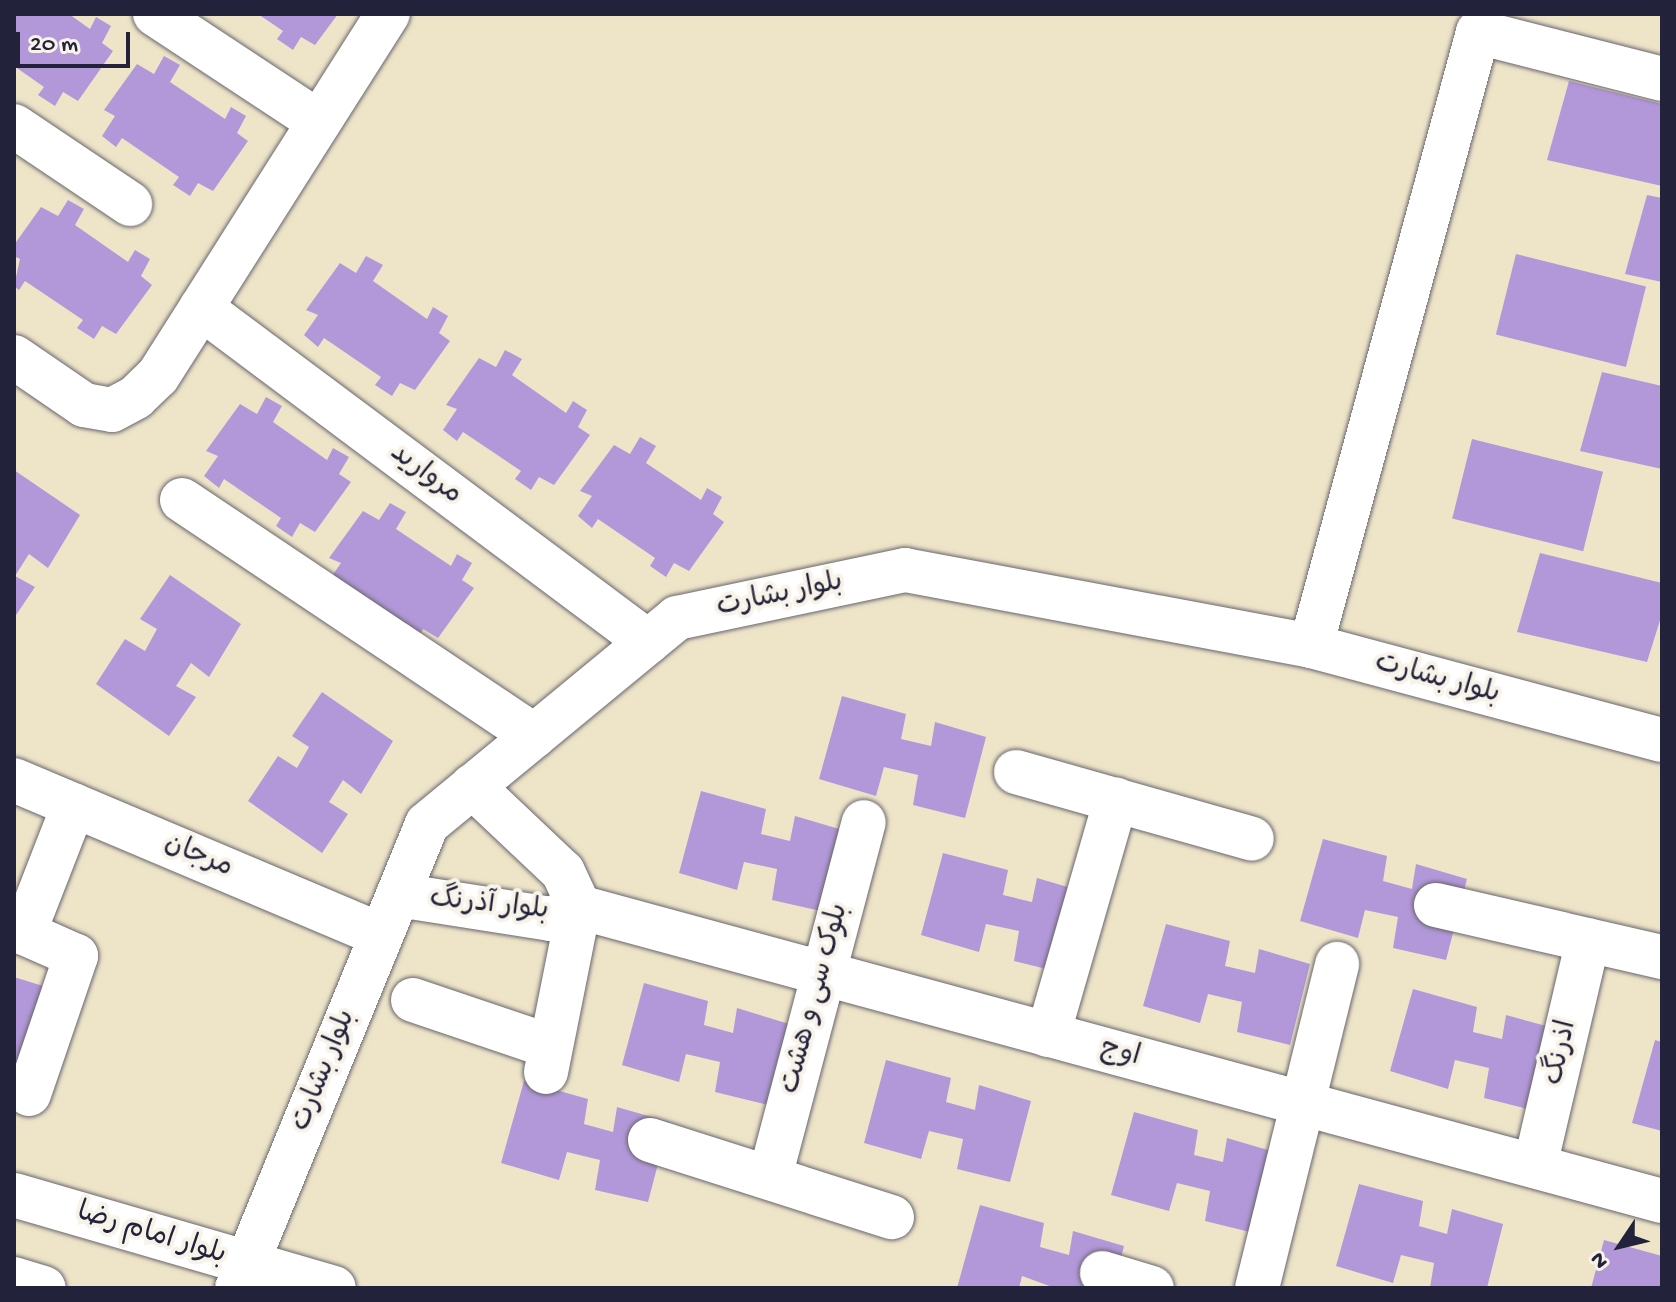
<!DOCTYPE html>
<meta charset="utf-8">
<style>
body{margin:0}
#map{position:relative;width:1676px;height:1302px;overflow:hidden;background:#eee5c9;font-family:"Gochi Hand","Playpen Sans Arabic",sans-serif}
div>[style]{position:absolute}
[style*='--x']{left:calc(var(--x)*1px);top:calc(var(--y)*1px);width:calc(var(--w)*1px);rotate:calc(var(--a)*1deg)}
.building>*{inset:0;background:#b298d9;transform-origin:0 0}
.roads{filter:drop-shadow(0 0 2px #69666d) drop-shadow(0 0 2px #69666d)}
.minor>*{height:44px;margin:-22px;padding:0 22px;transform-origin:22px;border-radius:22px;background:#fff}
span{translate:-50% -50%;white-space:nowrap;text-align:center;line-height:1.15;-webkit-text-stroke:8px #f7f3e8;paint-order:stroke}
.street-label{font-size:28px;color:#22223b}
.frame{position:absolute;inset:0;border:16px solid #22223b;pointer-events:none}
.north{position:absolute;left:1580px;top:1206px;width:80px;height:80px;-webkit-text-stroke:6px #f7f3e8;paint-order:stroke;rotate:235deg;font-size:22px;font-weight:700;line-height:32px;text-align:center;color:#22223b}
.north::after{content:'';display:block;margin:auto;width:28px;height:36px;background:#22223b;clip-path:polygon(50% 0,100% 100%,50% 72%,0 100%)}
.scale{position:absolute;left:16px;top:32px;width:114px;height:36px;box-sizing:border-box;border:4px solid #22223b;border-top:0;padding-left:10px;font-size:24px;line-height:28px;white-space:nowrap;color:#22223b;-webkit-text-stroke:6px #f7f3e8;paint-order:stroke}
</style>
<div id="map">
<div class="building">
<i style="clip-path:polygon(14px 14px,69px 14px,90px 29px,96px 17px,111px 26px,102px 43px,113px 51px,78px 101px,63px 92px,55px 106px,38px 95px,44px 87px,14px 66px)"></i>
<i style="clip-path:polygon(258px 14px,338px 14px,315px 45px,301px 37px,293px 50px,277px 39px,283px 31px)"></i>
<i style="clip-path:polygon(164px 56px,180px 65px,170px 82px,225px 119px,231px 107px,246px 116px,237px 133px,248px 141px,213px 191px,198px 183px,190px 196px,173px 185px,179px 177px,122px 138px,116px 147px,102px 136px,115px 116px,104px 110px,137px 64px,154px 74px)"></i>
<i style="clip-path:polygon(1569px 81px,1662px 104px,1662px 186px,1547px 160px)"></i>
<i style="clip-path:polygon(1647px 195px,1662px 198px,1662px 282px,1625px 274px)"></i>
<i style="clip-path:polygon(68px 200px,84px 209px,75px 225px,128px 262px,135px 250px,150px 259px,141px 276px,152px 285px,116px 334px,102px 326px,94px 339px,77px 328px,83px 320px,25px 281px,19px 290px,14px 286px,20px 259px,14px 256px,14px 245px,41px 207px,58px 216px)"></i>
<i style="left:1516px;top:254px;width:134px;height:83px;rotate:14deg"></i>
<i style="clip-path:polygon(366px 256px,383px 265px,373px 281px,427px 319px,433px 307px,448px 316px,439px 333px,450px 341px,415px 390px,400px 383px,392px 396px,375px 385px,381px 377px,324px 338px,318px 347px,304px 335px,318px 315px,306px 310px,340px 263px,356px 273px)"></i>
<i style="clip-path:polygon(505px 350px,522px 359px,512px 375px,566px 413px,573px 401px,587px 410px,578px 427px,590px 435px,554px 485px,539px 477px,531px 490px,515px 479px,521px 471px,463px 432px,457px 441px,443px 430px,457px 409px,446px 405px,479px 358px,496px 367px)"></i>
<i style="clip-path:polygon(1602px 372px,1662px 386px,1662px 469px,1580px 451px)"></i>
<i style="clip-path:polygon(266px 397px,282px 406px,273px 422px,327px 460px,333px 448px,349px 457px,339px 474px,351px 482px,315px 532px,300px 523px,292px 537px,276px 526px,281px 518px,224px 479px,219px 488px,204px 476px,218px 456px,206px 451px,240px 404px,257px 414px)"></i>
<i style="clip-path:polygon(640px 437px,656px 446px,646px 463px,701px 500px,707px 488px,722px 497px,713px 514px,724px 522px,689px 571px,674px 563px,666px 577px,650px 566px,655px 558px,598px 519px,592px 528px,578px 516px,592px 496px,580px 491px,614px 445px,630px 454px)"></i>
<i style="left:1472px;top:439px;width:135px;height:82px;rotate:14deg"></i>
<i style="clip-path:polygon(14px 470px,80px 515px,48px 568px,29px 554px,15px 576px,35px 587px,14px 618px)"></i>
<i style="clip-path:polygon(390px 503px,406px 512px,396px 529px,451px 566px,457px 554px,472px 563px,462px 580px,474px 588px,438px 638px,423px 629px,416px 643px,327px 583px,341px 563px,329px 558px,363px 511px,379px 520px)"></i>
<i style="clip-path:polygon(1540px 553px,1662px 583px,1662px 614px,1647px 662px,1517px 632px)"></i>
<i style="clip-path:polygon(170px 575px,241px 624px,209px 677px,191px 663px,176px 686px,196px 697px,169px 736px,96px 684px,125px 639px,145px 651px,157px 629px,140px 619px)"></i>
<i style="clip-path:polygon(322px 692px,393px 741px,361px 794px,343px 780px,329px 802px,348px 814px,322px 853px,248px 801px,278px 756px,297px 768px,309px 747px,292px 736px)"></i>
<i style="clip-path:polygon(842px 696px,906px 714px,901px 739px,931px 746px,935px 722px,986px 737px,965px 818px,913px 805px,918px 775px,884px 767px,876px 796px,819px 779px)"></i>
<i style="clip-path:polygon(701px 791px,766px 809px,761px 834px,790px 841px,795px 816px,846px 831px,825px 912px,772px 900px,777px 869px,744px 862px,737px 890px,679px 873px)"></i>
<i style="clip-path:polygon(1323px 839px,1387px 856px,1383px 881px,1412px 889px,1416px 864px,1467px 879px,1446px 960px,1393px 948px,1398px 917px,1365px 910px,1358px 938px,1300px 921px)"></i>
<i style="clip-path:polygon(943px 853px,1008px 870px,1003px 895px,1032px 902px,1037px 878px,1088px 893px,1067px 974px,1014px 961px,1019px 931px,986px 924px,979px 952px,921px 935px)"></i>
<i style="clip-path:polygon(1166px 924px,1230px 941px,1225px 966px,1255px 973px,1259px 949px,1310px 964px,1290px 1045px,1237px 1032px,1242px 1002px,1208px 994px,1200px 1023px,1143px 1006px)"></i>
<i style="clip-path:polygon(14px 977px,56px 990px,23px 1113px,14px 1111px)"></i>
<i style="clip-path:polygon(644px 983px,708px 1001px,704px 1025px,733px 1033px,737px 1008px,789px 1024px,768px 1105px,715px 1092px,720px 1062px,686px 1054px,679px 1082px,622px 1065px)"></i>
<i style="clip-path:polygon(1413px 989px,1477px 1007px,1473px 1032px,1502px 1039px,1506px 1015px,1557px 1029px,1536px 1111px,1484px 1098px,1489px 1068px,1455px 1060px,1448px 1089px,1390px 1071px)"></i>
<i style="clip-path:polygon(1655px 1040px,1662px 1042px,1662px 1131px,1632px 1123px)"></i>
<i style="clip-path:polygon(886px 1060px,951px 1078px,946px 1102px,975px 1110px,979px 1085px,1031px 1101px,1010px 1182px,957px 1169px,963px 1139px,929px 1131px,921px 1159px,864px 1143px)"></i>
<i style="clip-path:polygon(524px 1081px,588px 1099px,584px 1124px,613px 1132px,617px 1107px,669px 1122px,648px 1202px,595px 1190px,600px 1160px,567px 1152px,559px 1180px,501px 1163px)"></i>
<i style="clip-path:polygon(1134px 1112px,1198px 1130px,1194px 1155px,1223px 1162px,1227px 1138px,1278px 1153px,1258px 1234px,1205px 1221px,1210px 1191px,1177px 1183px,1169px 1211px,1111px 1195px)"></i>
<i style="clip-path:polygon(1359px 1184px,1423px 1201px,1419px 1226px,1447px 1234px,1452px 1209px,1503px 1224px,1487px 1288px,1430px 1288px,1434px 1263px,1401px 1255px,1393px 1283px,1336px 1266px)"></i>
<i style="clip-path:polygon(980px 1205px,1044px 1223px,1040px 1247px,1069px 1255px,1073px 1231px,1124px 1246px,1113px 1288px,1055px 1288px,1022px 1276px,1019px 1288px,957px 1288px)"></i>
<i style="clip-path:polygon(1604px 1240px,1662px 1256px,1662px 1288px,1591px 1288px)"></i>
</div>
<div class="roads">
<div class="minor">
<i style="--x:155;--y:14;--w:196;--a:33.4"></i>
<i style="--x:14;--y:126;--w:140;--a:33.9"></i>
<i style="--x:201;--y:308;--w:558;--a:36.77"></i>
<i style="--x:14;--y:357;--w:85;--a:34.4"></i>
<i style="--x:84;--y:405;--w:28;--a:10"></i>
<i style="--x:112;--y:410;--w:27;--a:-28"></i>
<i style="--x:136;--y:397;--w:30;--a:-44"></i>
<i style="--x:158;--y:376;--w:429;--a:-57.6"></i>
<i style="--x:182;--y:500;--w:424;--a:33.8"></i>
<i style="--x:1311;--y:646;--w:636;--a:-74.78"></i>
<i style="--x:1478;--y:32;--w:190;--a:14.3"></i>
<i style="--x:1016;--y:772;--w:245;--a:15.8"></i>
<i style="--x:14;--y:780;--w:398;--a:22.9"></i>
<i style="--x:472;--y:786;--w:125;--a:43.4"></i>
<i style="--x:563;--y:872;--w:38;--a:65"></i>
<i style="--x:398;--y:895;--w:155;--a:8.9"></i>
<i style="--x:551;--y:919;--w:30;--a:-23"></i>
<i style="--x:1436;--y:905;--w:232;--a:13"></i>
<i style="--x:579;--y:907;--w:1122;--a:15.19"></i>
<i style="--x:413;--y:1000;--w:144;--a:18.7"></i>
<i style="--x:1048;--y:1035;--w:245;--a:-73.9"></i>
<i style="--x:546;--y:1072;--w:168;--a:-78.7"></i>
<i style="--x:29;--y:1094;--w:146;--a:-71.2"></i>
<i style="--x:76;--y:956;--w:57;--a:-156.1"></i>
<i style="--x:24;--y:933;--w:137;--a:-68.7"></i>
<i style="--x:650;--y:1140;--w:254;--a:17.7"></i>
<i style="--x:1535;--y:1166;--w:232;--a:-76.8"></i>
<i style="--x:770;--y:1177;--w:367;--a:-75.2"></i>
<i style="--x:14;--y:1195;--w:333;--a:16.2"></i>
<i style="--x:1102;--y:1273;--w:52;--a:16.7"></i>
<i style="--x:14;--y:1279;--w:31;--a:17"></i>
<i style="--x:237;--y:1288;--w:501;--a:-67.73"></i>
<i style="--x:427;--y:824;--w:324;--a:-39.5"></i>
<i style="--x:677;--y:618;--w:233;--a:-11.9"></i>
<i style="--x:905;--y:570;--w:413;--a:10.6"></i>
<i style="--x:1311;--y:646;--w:363;--a:15"></i>
<i style="--x:1257;--y:1288;--w:334;--a:-76.1"></i>
</div>
</div>
<div class="street-label">
<span style="left:425px;top:475px;rotate:37deg">مروارید</span>
<span style="left:780px;top:596px;rotate:-12deg">بلوار بشارت</span>
<span style="left:1437px;top:680px;rotate:15deg">بلوار بشارت</span>
<span style="left:198px;top:857px;rotate:23deg">مرجان</span>
<span style="left:489px;top:906px;rotate:6deg">بلوار آذرنگ</span>
<span style="left:816px;top:999px;rotate:-75deg">بلوک سی و هشت</span>
<span style="left:1562px;top:1053px;rotate:-77deg">اذرنگ</span>
<span style="left:1120px;top:1054px;rotate:15deg">اوج</span>
<span style="left:325px;top:1071px;rotate:-68deg">بلوار بشارت</span>
<span style="left:151px;top:1235px;rotate:17deg">بلوار امام رضا</span>
</div>
<div class="frame"></div>
<div class="north">N</div>
<div class="scale">20 m</div>
</div>
